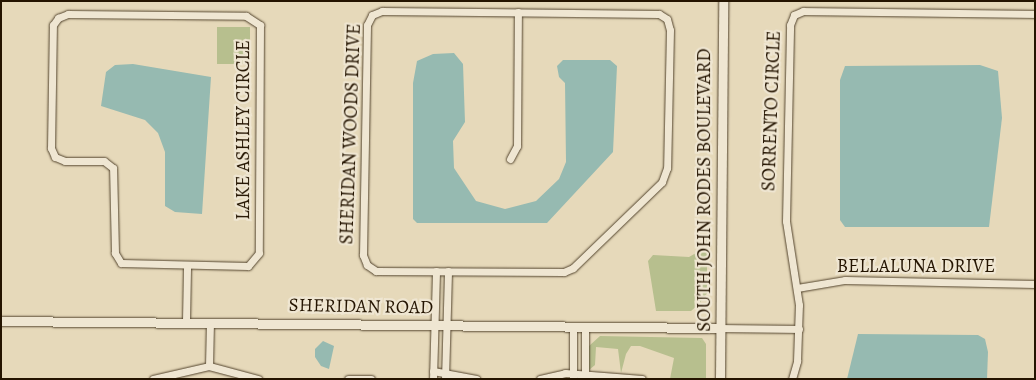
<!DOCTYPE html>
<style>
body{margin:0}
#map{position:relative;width:1036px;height:380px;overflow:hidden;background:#e6d9ba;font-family:Alegreya,serif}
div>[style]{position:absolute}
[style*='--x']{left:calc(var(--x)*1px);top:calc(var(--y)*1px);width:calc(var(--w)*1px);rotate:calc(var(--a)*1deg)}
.green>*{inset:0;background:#b7bf8e;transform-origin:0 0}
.water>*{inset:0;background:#96bab1}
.roads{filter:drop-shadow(0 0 1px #54452e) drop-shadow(0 0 1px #54452e)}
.street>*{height:7px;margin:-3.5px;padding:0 3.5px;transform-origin:3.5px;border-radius:3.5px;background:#efe6d2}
.secondary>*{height:9px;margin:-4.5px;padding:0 4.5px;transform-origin:4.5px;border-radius:4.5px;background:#efe6d2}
span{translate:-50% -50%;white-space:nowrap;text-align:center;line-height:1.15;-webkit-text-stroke:4.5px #efe6d2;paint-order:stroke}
.street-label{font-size:19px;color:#241400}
.frame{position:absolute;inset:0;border:2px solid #241400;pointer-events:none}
</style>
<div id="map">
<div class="green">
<i style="left:217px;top:27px;width:33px;height:37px"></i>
<i style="clip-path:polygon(707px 240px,707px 293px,699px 304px,691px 311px,656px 311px,648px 261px,653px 255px,689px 257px,696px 253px,699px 243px)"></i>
<i style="clip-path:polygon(600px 336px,702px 338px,706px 344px,706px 379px,670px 379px,674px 358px,640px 346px,631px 346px,626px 354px,621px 373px,618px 349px,596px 347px,595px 365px,589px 370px,589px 346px)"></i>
</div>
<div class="water">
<i style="clip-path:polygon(454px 53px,463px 64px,465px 122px,453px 141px,454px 168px,476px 201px,505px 209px,536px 201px,559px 179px,566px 162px,565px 83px,559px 77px,557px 66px,563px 60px,610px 60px,617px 66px,613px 152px,547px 223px,417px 223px,413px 219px,413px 83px,417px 61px,433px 54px)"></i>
<i style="clip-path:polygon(133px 64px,211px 77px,202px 214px,175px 212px,165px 206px,165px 152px,158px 133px,145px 120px,101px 106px,106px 72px,115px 65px)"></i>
<i style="clip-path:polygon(980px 65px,998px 71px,1002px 118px,989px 227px,845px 227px,840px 220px,840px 80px,845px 66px)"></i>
<i style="clip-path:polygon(858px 334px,978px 335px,985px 339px,988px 352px,987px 379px,847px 379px)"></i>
<i style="clip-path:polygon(323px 341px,334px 346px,329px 369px,321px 366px,315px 357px,315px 349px)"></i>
</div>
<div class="roads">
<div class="street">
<i style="--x:382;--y:11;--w:277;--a:0.6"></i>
<i style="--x:659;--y:14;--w:9;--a:32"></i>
<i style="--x:667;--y:19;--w:11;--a:75"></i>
<i style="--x:670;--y:30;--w:138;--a:91.2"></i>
<i style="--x:667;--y:168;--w:15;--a:110"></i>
<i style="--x:662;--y:182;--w:124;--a:136"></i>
<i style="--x:573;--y:268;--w:10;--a:156"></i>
<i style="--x:564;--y:272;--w:188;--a:-179.7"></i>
<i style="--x:376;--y:271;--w:11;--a:-146"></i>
<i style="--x:367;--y:265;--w:11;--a:-112"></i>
<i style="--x:363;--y:255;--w:230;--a:-89"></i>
<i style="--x:367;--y:25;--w:11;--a:-63"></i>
<i style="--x:372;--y:15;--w:11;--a:-22"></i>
<i style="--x:68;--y:14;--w:178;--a:0.6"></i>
<i style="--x:246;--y:16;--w:17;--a:33"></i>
<i style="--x:260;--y:25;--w:228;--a:90.3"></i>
<i style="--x:259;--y:253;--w:17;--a:130"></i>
<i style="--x:248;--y:266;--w:127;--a:-178.6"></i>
<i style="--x:121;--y:263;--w:12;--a:-121"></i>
<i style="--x:115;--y:253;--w:85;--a:-91.3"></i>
<i style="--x:113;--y:168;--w:11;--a:-142"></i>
<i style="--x:104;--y:161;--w:39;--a:180"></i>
<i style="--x:65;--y:161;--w:11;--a:-158"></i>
<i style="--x:55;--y:157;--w:10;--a:-114"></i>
<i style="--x:51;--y:148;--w:123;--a:-89.1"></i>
<i style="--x:53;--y:25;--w:9;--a:-54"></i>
<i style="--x:58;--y:18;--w:11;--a:-22"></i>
<i style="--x:510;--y:159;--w:15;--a:-62"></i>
<i style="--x:517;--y:146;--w:134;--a:-89.6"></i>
<i style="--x:797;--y:288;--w:49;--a:-9.5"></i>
<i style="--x:845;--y:280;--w:190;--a:1.2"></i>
<i style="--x:186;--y:321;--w:54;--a:-88.9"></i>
<i style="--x:721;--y:328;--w:78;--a:0.7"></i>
<i style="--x:209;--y:366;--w:44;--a:-88.7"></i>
<i style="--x:433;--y:371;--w:44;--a:10.5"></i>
<i style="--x:585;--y:378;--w:52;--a:-90"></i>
<i style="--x:153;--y:379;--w:57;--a:-13.1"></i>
<i style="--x:209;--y:366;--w:51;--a:14.9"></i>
<i style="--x:348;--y:379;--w:23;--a:0"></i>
<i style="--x:433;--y:379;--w:108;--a:-88.4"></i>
<i style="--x:445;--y:379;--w:108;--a:-88.4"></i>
<i style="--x:540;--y:379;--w:26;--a:-13"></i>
<i style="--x:565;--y:373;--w:77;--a:4.5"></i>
<i style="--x:573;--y:379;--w:53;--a:-90"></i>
<i style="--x:792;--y:379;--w:19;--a:-74"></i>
<i style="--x:797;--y:361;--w:56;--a:-88"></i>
<i style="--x:799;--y:305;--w:85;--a:-98.8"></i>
<i style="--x:786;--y:221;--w:196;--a:-88.8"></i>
<i style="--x:790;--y:25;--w:11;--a:-68"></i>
<i style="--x:794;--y:15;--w:10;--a:-24"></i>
<i style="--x:803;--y:11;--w:232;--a:0.7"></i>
</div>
<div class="secondary">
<i style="--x:1;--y:321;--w:720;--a:0.56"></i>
<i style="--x:720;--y:379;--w:378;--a:-89.5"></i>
</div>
</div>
<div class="street-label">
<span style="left:772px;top:111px;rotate:-88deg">SORRENTO CIRCLE</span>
<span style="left:244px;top:130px;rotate:-90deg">LAKE ASHLEY CIRCLE</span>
<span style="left:351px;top:134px;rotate:-88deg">SHERIDAN WOODS DRIVE</span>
<span style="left:705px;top:190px;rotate:-90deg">SOUTH JOHN RODES BOULEVARD</span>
<span style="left:916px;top:267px">BELLALUNA DRIVE</span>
<span style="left:361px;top:307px;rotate:1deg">SHERIDAN ROAD</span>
</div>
<div class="frame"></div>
</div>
